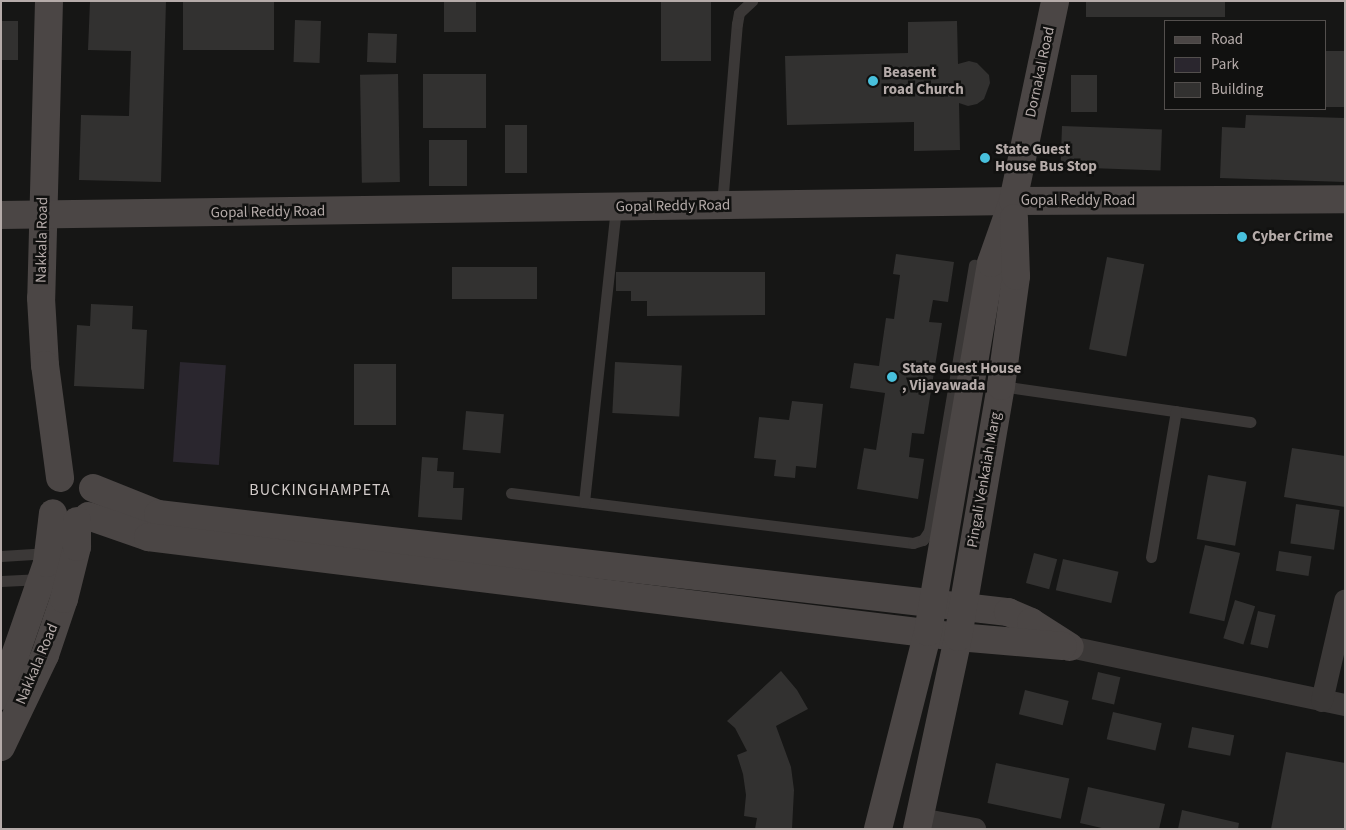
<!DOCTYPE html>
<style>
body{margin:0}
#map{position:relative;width:1346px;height:830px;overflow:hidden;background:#161615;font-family:"Source Sans 3",sans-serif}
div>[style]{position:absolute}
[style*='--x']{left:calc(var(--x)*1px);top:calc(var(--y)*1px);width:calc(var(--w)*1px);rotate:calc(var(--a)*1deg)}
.green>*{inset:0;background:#2a262e;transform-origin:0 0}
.building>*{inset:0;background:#323130;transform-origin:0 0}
.lane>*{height:11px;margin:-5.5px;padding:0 5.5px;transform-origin:5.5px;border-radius:5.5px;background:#3b3837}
.street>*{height:22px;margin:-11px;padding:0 11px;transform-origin:11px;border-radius:11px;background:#3b3837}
.secondary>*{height:28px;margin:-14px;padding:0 14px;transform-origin:14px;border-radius:14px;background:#4b4645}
.dots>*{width:14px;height:14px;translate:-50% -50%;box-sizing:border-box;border:2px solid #111110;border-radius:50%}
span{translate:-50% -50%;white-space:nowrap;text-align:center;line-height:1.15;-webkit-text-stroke:5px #111110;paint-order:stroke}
.poi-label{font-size:15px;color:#b5aba9;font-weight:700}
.left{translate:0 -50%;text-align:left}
.street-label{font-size:15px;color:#b5aba9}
.neighbourhood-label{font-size:16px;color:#d2cbc9;letter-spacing:1px}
.frame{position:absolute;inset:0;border:2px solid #b5aba9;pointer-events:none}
.legend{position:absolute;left:1164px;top:20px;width:162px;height:90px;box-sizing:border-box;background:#111110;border:1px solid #534f4d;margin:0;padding:6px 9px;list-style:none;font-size:15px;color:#b5aba9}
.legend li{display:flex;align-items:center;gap:10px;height:25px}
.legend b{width:25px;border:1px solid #534f4d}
</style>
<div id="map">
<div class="green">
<i style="left:180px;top:362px;width:46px;height:100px;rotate:4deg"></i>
</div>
<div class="building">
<i style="clip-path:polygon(90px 1px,166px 1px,161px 182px,79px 180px,81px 115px,129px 116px,131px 51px,88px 50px)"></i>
<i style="left:183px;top:1px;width:91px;height:49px"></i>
<i style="left:444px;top:1px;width:32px;height:31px"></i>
<i style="left:661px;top:1px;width:50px;height:60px"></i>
<i style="left:1086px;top:1px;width:139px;height:16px"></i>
<i style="left:295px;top:20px;width:26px;height:42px;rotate:2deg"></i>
<i style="left:1px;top:21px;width:17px;height:39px"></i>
<i style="clip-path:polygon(957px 21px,958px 64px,969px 61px,977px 63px,989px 75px,990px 83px,984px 99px,977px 104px,968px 106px,959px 103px,960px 150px,914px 151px,914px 122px,787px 125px,785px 56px,908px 53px,908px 22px)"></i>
<i style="left:368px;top:33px;width:29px;height:29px;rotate:2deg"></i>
<i style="left:1325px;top:51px;width:20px;height:56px"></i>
<i style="left:398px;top:74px;width:108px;height:38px;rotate:89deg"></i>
<i style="left:486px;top:74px;width:54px;height:63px;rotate:90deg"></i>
<i style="left:1071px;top:75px;width:26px;height:37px"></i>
<i style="clip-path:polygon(1246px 115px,1345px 118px,1345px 182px,1220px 178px,1222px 127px,1245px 128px)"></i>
<i style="left:505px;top:125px;width:22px;height:48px"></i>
<i style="left:1062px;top:126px;width:100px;height:41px;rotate:2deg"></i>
<i style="left:429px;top:140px;width:38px;height:46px"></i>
<i style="clip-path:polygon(896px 254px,954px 262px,948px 302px,933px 300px,929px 322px,942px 323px,924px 434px,912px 433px,909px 457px,924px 459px,918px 499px,857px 489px,864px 448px,876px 450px,885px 393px,850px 388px,854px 363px,879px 366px,886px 318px,894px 319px,900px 275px,893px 274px)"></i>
<i style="left:1107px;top:257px;width:38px;height:94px;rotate:11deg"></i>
<i style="left:537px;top:267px;width:32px;height:85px;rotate:90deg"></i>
<i style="clip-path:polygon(616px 272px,765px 272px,765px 315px,647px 316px,647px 301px,631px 301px,631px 291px,616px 291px)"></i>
<i style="clip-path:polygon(91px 304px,133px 306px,132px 329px,147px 330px,144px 389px,74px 386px,77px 325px,90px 326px)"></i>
<i style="left:615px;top:362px;width:67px;height:51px;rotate:3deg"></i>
<i style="left:354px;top:364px;width:42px;height:61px"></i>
<i style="clip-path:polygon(792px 401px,823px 404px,816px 468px,796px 466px,795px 478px,774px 476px,776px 460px,754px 458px,759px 417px,789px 420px)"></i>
<i style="left:466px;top:411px;width:38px;height:39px;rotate:5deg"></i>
<i style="clip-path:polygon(1292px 448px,1345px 456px,1345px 507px,1284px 497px)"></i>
<i style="clip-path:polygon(422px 457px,438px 458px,437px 471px,454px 472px,453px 488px,464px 488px,462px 520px,418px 517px)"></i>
<i style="left:1208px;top:475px;width:39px;height:65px;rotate:10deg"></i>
<i style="left:1296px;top:504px;width:44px;height:40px;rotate:8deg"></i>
<i style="left:1205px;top:545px;width:36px;height:70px;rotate:13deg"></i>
<i style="left:1279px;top:551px;width:33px;height:20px;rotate:9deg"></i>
<i style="left:1034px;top:553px;width:24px;height:31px;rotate:15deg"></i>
<i style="left:1063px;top:559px;width:57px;height:32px;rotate:13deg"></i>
<i style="left:1235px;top:600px;width:21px;height:40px;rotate:17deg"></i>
<i style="left:1258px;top:611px;width:18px;height:34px;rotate:13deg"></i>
<i style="clip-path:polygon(781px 671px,797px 690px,808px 709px,776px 726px,791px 767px,794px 790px,792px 829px,755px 829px,757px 818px,744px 816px,746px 795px,743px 774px,737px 755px,747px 751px,735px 728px,727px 721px)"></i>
<i style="left:1098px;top:672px;width:23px;height:28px;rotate:13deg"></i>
<i style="left:1025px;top:690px;width:45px;height:25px;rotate:14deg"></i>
<i style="left:1113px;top:712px;width:50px;height:28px;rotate:13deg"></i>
<i style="left:1192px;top:727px;width:43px;height:21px;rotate:11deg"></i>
<i style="clip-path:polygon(1286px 752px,1345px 763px,1345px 829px,1271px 829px)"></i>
<i style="left:996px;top:763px;width:75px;height:41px;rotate:12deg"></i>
<i style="clip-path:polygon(1088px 787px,1165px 804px,1159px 829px,1106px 829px,1080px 823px)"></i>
<i style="clip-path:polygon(1182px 810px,1239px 823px,1238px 829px,1178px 829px)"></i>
</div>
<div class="lane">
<i style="--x:722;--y:205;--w:182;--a:-85.3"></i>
<i style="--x:737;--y:24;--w:11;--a:-80"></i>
<i style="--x:739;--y:13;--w:18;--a:-43"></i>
<i style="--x:1001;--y:386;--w:252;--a:8.2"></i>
<i style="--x:511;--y:493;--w:405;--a:7.1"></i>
<i style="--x:913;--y:543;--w:10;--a:-17"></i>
<i style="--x:923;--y:540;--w:11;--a:-56"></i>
<i style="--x:929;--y:531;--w:270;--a:-80.4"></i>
<i style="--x:584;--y:502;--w:297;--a:-83.8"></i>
<i style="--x:1;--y:556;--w:48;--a:-3.6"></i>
<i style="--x:1151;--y:557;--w:148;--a:-80.3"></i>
<i style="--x:1;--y:581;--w:41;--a:-2.8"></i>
</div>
<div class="street">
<i style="--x:1070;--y:647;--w:281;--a:11.9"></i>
<i style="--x:1322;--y:701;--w:103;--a:-77"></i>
<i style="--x:920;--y:819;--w:56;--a:10.3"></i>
</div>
<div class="secondary">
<i style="--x:49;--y:1;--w:297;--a:91.5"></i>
<i style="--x:41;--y:298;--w:67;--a:86.6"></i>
<i style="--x:45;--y:365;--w:114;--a:82.4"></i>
<i style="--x:1;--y:215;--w:1012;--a:-0.79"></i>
<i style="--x:1013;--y:201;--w:332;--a:-0.3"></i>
<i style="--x:93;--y:488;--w:70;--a:21.8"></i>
<i style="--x:158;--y:514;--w:856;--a:6.58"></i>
<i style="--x:1008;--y:612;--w:25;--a:23"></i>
<i style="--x:1031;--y:622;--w:46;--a:32.7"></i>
<i style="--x:88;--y:516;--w:64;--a:19.3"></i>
<i style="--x:148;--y:537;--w:816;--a:7.04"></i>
<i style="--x:958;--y:637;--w:105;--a:4.9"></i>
<i style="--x:1;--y:696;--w:141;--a:-70.9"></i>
<i style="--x:47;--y:563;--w:50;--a:-83.2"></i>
<i style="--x:1;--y:747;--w:102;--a:-64.4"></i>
<i style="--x:45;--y:655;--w:59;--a:-71.3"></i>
<i style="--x:64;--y:599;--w:54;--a:-76"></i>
<i style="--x:77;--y:547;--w:26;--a:-90"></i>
<i style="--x:878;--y:829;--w:203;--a:-75.8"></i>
<i style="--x:928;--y:632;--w:374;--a:-80.3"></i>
<i style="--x:991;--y:263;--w:66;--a:-70.5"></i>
<i style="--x:1013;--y:201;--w:204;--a:-78.1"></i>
<i style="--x:917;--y:829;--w:196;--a:-77.9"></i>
<i style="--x:958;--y:637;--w:255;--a:-80.3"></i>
<i style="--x:1001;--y:386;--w:111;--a:-82.2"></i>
<i style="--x:1016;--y:276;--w:58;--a:-92"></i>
</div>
<div class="dots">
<i style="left:873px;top:81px;background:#48c0dc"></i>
<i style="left:985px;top:158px;background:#48c0dc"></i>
<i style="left:1242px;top:237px;background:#48c0dc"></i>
<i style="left:892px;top:377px;background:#48c0dc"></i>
</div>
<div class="poi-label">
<span class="left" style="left:883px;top:81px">Beasent<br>road Church</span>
<span class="left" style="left:995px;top:158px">State Guest<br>House Bus Stop</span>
<span class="left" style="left:1252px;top:237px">Cyber Crime</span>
<span class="left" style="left:902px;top:377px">State Guest House<br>, Vijayawada</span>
</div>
<div class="street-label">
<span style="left:1040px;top:72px;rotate:-78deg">Dornakal Road</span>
<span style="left:1078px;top:201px">Gopal Reddy Road</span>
<span style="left:673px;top:206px;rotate:-1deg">Gopal Reddy Road</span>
<span style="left:268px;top:212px;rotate:-1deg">Gopal Reddy Road</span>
<span style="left:42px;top:240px;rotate:-89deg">Nakkala Road</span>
<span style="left:984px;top:480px;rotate:-80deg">Pingali Venkaiah Marg</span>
<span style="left:37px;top:664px;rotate:-67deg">Nakkala Road</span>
</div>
<div class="neighbourhood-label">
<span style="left:320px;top:490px">BUCKINGHAMPETA</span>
</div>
<div class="frame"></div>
<ul class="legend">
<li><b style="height:6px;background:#4b4645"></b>Road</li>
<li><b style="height:14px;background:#2a262e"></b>Park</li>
<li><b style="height:14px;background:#323130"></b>Building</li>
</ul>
</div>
